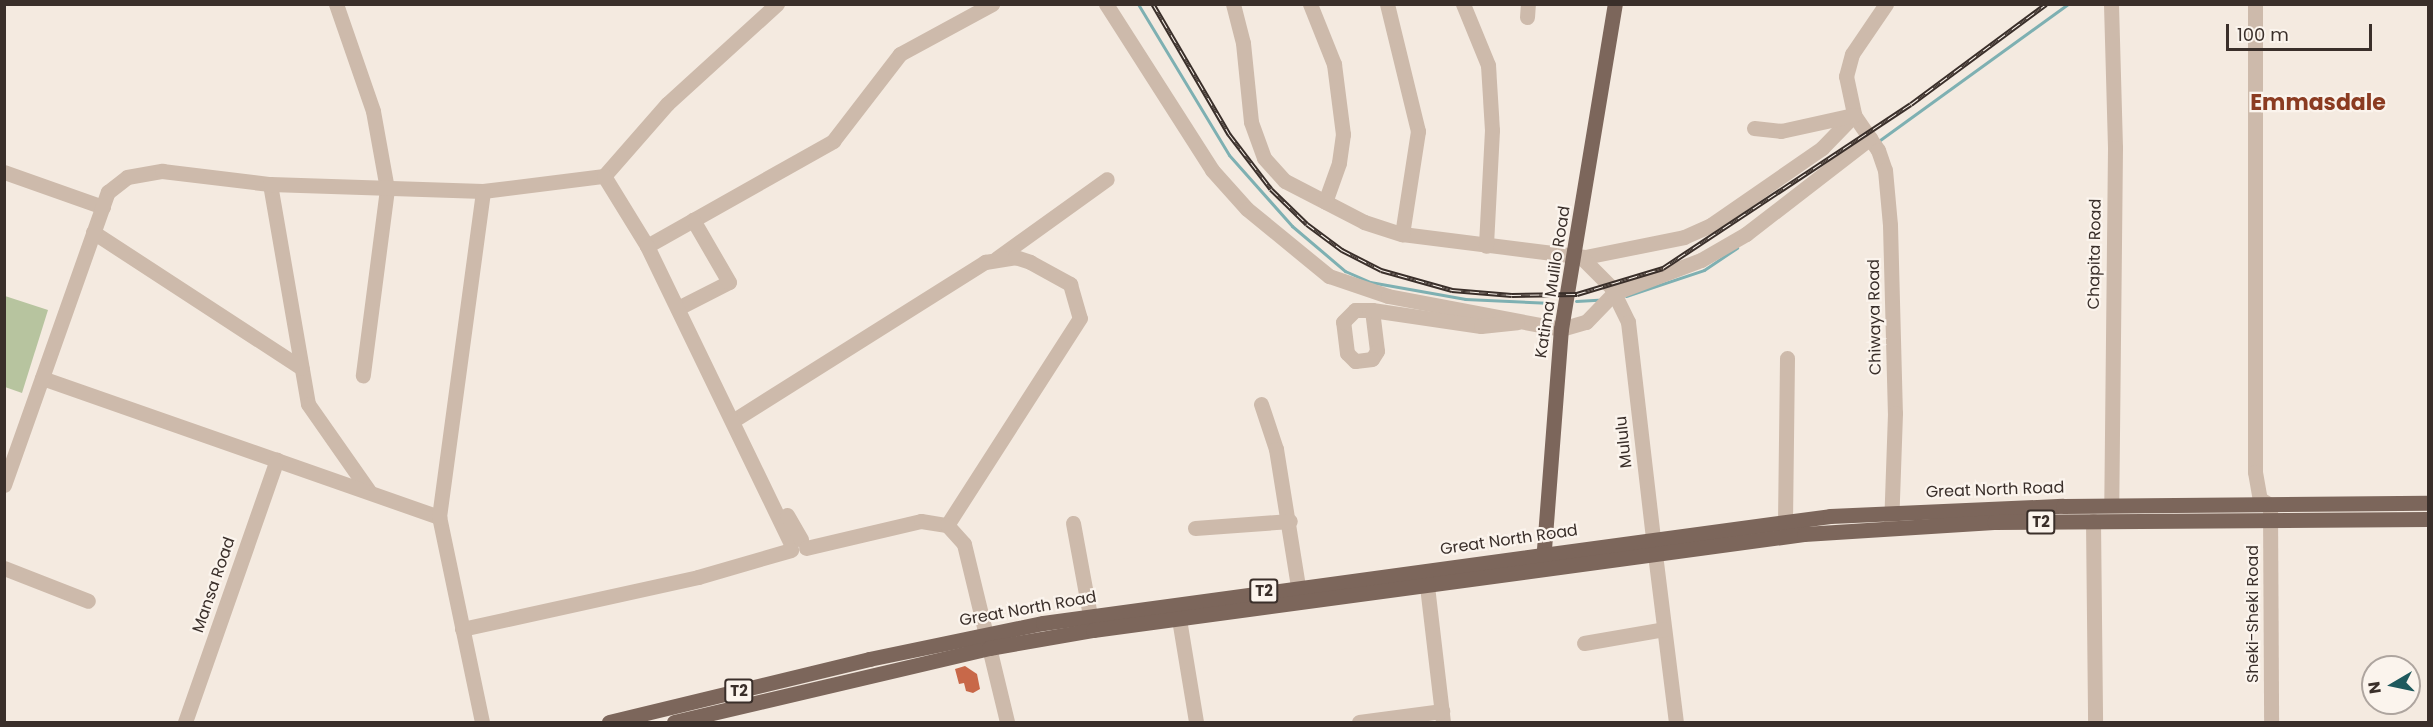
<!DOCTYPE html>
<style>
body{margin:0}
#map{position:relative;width:2433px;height:727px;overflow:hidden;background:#f4eae0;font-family:Poppins,sans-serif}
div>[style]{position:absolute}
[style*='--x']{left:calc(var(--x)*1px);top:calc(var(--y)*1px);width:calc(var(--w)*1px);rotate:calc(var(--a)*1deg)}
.green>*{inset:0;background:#b7c49f}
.stream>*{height:3px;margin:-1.5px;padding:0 1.5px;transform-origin:1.5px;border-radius:1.5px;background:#7eb0b2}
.building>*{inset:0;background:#c86849}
.minor>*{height:15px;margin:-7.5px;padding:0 7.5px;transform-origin:7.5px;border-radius:7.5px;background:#cdbaab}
.major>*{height:15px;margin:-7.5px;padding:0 7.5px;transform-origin:7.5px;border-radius:7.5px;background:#7c665b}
.rail>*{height:5px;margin-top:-2.5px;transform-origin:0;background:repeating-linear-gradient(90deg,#fbf4ed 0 9px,#3a2f2a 0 18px);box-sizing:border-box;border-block:2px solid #3a2f2a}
span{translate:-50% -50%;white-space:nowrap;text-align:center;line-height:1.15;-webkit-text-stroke:4.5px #fbf4ed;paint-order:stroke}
.shield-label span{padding:2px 4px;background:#fbf4ed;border:2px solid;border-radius:4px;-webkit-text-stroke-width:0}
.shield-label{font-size:15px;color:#3a2f2a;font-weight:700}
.street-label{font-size:16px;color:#3a2f2a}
.district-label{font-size:22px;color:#8b3b21;font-weight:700}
.frame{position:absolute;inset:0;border:6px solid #3a2f2a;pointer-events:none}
.north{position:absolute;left:2361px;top:655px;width:60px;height:60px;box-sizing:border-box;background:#fbf4ed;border:2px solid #aea59f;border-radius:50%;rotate:261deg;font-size:16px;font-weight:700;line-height:24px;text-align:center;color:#3a2f2a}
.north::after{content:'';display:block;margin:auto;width:21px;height:27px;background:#1e595d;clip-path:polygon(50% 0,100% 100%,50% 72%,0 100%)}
.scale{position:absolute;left:2226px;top:24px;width:146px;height:27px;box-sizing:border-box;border:3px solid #3a2f2a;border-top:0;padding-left:8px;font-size:18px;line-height:21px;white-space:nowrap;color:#3a2f2a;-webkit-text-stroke:4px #fbf4ed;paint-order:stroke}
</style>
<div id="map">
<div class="green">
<i style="clip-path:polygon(5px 296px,48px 310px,22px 393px,5px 387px)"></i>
</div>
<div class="stream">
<i style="--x:1138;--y:4;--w:176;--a:58.9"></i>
<i style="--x:1229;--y:155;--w:95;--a:48.4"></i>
<i style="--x:1292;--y:226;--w:70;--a:40.3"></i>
<i style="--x:1345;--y:271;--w:27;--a:24"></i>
<i style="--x:1370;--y:282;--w:97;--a:10.1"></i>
<i style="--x:1465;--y:299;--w:87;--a:2.6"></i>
<i style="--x:1880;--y:140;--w:232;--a:-35.9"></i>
<i style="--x:1626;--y:296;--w:82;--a:-18.4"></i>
<i style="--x:1704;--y:270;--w:40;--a:-34"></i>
<i style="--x:1576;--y:301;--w:22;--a:-3"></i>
</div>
<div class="building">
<i style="clip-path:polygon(965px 666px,977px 674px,980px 689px,973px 693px,966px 691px,964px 683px,959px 684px,955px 669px)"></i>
</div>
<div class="minor">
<i style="--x:336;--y:4;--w:113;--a:70.9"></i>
<i style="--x:373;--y:111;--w:79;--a:79.8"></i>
<i style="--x:387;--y:189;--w:188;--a:97.4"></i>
<i style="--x:1106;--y:4;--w:197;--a:57.4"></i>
<i style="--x:1212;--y:170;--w:52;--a:48.1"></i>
<i style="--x:1247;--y:209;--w:106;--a:39.3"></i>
<i style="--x:1329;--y:276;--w:62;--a:18.7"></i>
<i style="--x:1388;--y:296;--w:176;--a:10.8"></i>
<i style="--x:1561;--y:329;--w:26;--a:-16"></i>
<i style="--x:1586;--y:322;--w:40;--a:-46"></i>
<i style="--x:1614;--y:293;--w:93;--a:-20.8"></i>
<i style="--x:1701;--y:260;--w:52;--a:-30"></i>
<i style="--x:1746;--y:234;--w:157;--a:-37.7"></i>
<i style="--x:1233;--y:4;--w:40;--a:75.6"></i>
<i style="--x:1243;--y:43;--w:79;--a:84.2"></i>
<i style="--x:1251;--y:122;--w:38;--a:70"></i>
<i style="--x:1264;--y:158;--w:31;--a:48"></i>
<i style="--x:1285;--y:181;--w:89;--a:27.4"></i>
<i style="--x:1364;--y:222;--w:40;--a:18"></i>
<i style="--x:1402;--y:234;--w:184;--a:7.2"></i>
<i style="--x:1585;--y:257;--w:101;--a:-11.4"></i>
<i style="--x:1684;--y:237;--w:30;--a:-24"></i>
<i style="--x:1711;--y:225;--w:135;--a:-34.7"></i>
<i style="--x:1822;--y:148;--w:46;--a:-45.9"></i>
<i style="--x:1310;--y:4;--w:65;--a:68.2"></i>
<i style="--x:1334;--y:64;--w:71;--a:82.7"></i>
<i style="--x:1343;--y:134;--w:29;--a:98"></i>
<i style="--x:1339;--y:163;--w:41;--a:109.7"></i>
<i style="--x:1387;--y:4;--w:131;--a:76.3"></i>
<i style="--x:1418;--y:131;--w:104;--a:98.8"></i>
<i style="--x:1463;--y:4;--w:66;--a:67.7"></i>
<i style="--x:1488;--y:65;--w:65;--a:86.5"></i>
<i style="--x:1492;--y:130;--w:116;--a:93"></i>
<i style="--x:1886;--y:4;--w:60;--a:124.2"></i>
<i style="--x:1852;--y:54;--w:23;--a:105"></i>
<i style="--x:1846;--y:76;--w:40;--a:78"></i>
<i style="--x:1854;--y:115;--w:42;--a:55.6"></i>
<i style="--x:1878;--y:150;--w:21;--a:71"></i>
<i style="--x:1885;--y:170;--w:55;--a:84.8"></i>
<i style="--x:1890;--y:225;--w:188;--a:88.5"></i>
<i style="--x:1895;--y:413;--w:113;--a:92"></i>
<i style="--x:2111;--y:4;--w:144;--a:88.4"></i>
<i style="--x:2115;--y:148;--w:357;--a:90.6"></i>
<i style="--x:2255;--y:4;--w:468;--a:90"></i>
<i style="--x:2255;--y:472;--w:27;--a:80"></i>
<i style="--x:2260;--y:499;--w:12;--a:31"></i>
<i style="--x:2270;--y:505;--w:217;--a:89.7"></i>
<i style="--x:1527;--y:17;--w:13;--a:-86"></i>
<i style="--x:1754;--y:128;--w:27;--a:6"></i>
<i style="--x:1781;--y:131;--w:75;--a:-12.4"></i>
<i style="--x:4;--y:172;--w:105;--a:19.5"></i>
<i style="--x:604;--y:176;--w:96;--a:-48.8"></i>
<i style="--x:667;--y:104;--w:149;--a:-42.3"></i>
<i style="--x:270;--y:184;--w:223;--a:80.2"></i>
<i style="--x:308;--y:404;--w:106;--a:55"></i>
<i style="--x:93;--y:232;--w:249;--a:33.1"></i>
<i style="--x:647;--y:246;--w:214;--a:-29.4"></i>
<i style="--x:833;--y:141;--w:110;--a:-52.4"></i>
<i style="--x:900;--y:54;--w:105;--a:-28.5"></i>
<i style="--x:1581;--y:257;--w:42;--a:45"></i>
<i style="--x:1611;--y:287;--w:39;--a:64"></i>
<i style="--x:1628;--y:322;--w:217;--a:83.4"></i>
<i style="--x:997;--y:258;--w:135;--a:-35.7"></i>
<i style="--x:678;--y:308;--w:57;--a:-27"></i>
<i style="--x:729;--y:282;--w:72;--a:-120.1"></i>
<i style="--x:1355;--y:310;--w:17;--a:0"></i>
<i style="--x:1372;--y:310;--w:41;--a:83"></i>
<i style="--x:1377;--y:351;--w:9;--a:122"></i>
<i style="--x:1372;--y:359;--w:17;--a:173"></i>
<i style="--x:1355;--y:361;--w:11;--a:-135"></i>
<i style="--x:1347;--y:353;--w:31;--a:-97"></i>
<i style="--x:1343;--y:322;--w:17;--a:-45"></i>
<i style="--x:1372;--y:310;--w:110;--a:8.4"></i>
<i style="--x:1481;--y:326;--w:36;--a:-6"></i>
<i style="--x:42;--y:378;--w:421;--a:19.3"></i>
<i style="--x:1261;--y:404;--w:47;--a:71.6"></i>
<i style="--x:1276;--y:449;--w:140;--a:80.9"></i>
<i style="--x:734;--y:420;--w:297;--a:-32.2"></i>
<i style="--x:985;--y:262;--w:30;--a:-9"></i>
<i style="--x:1015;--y:257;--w:16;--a:18"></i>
<i style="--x:1030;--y:262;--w:46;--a:28.8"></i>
<i style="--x:1070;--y:284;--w:35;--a:74"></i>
<i style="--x:1080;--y:318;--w:246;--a:122.7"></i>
<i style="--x:4;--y:485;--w:311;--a:-70.5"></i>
<i style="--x:108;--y:192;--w:24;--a:-38"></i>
<i style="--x:127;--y:177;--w:36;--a:-10"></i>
<i style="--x:162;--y:171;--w:109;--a:6.9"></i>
<i style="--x:270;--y:184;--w:213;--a:1.9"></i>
<i style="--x:483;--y:191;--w:122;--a:-7.1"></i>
<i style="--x:604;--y:176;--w:82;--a:58.4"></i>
<i style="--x:647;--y:246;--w:331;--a:64.2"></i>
<i style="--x:787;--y:515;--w:28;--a:60"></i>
<i style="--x:2093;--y:521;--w:201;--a:89.4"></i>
<i style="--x:1785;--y:522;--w:164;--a:-89.3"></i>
<i style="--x:1073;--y:523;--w:95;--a:79.6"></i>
<i style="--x:1195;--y:528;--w:95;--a:-4.2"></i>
<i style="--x:806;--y:548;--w:118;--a:-13.2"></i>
<i style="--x:921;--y:521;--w:26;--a:9"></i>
<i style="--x:947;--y:525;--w:25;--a:48"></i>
<i style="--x:964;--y:544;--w:183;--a:76.4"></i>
<i style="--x:1655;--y:554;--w:169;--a:82.9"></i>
<i style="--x:4;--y:568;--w:90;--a:21.4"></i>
<i style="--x:1427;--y:586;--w:137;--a:83.3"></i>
<i style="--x:1179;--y:619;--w:104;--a:80.6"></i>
<i style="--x:462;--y:629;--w:242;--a:-12.4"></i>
<i style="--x:698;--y:577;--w:97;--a:-16.2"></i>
<i style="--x:1584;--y:643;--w:81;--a:-9.9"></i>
<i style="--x:185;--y:722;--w:278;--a:-70.7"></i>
<i style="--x:482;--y:722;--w:209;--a:-101.8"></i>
<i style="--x:439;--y:517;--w:329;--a:-82.3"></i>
<i style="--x:1359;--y:722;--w:84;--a:-7.5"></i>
</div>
<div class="major">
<i style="--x:1543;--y:562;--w:234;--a:-85.6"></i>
<i style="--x:1561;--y:329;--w:329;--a:-80.6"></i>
<i style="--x:609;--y:722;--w:268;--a:-13.6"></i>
<i style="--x:869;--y:659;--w:178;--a:-11.7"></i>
<i style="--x:1043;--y:623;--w:794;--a:-7.74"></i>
<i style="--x:1830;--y:516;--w:233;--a:-2.5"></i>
<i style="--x:2063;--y:506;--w:365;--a:-0.5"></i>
<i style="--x:674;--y:722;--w:324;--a:-13.2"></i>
<i style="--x:989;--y:648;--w:106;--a:-9.8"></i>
<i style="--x:1093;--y:630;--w:717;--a:-7.69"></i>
<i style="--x:1804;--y:534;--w:190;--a:-3.6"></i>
<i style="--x:1994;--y:522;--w:434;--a:-0.4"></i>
</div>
<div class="rail">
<i style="--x:1153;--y:4;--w:151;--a:59.7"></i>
<i style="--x:1229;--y:134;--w:69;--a:52.6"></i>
<i style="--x:1271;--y:189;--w:50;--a:44.2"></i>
<i style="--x:1307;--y:224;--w:44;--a:36.6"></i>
<i style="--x:1342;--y:250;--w:44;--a:27.1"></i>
<i style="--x:1381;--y:270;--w:74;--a:15.7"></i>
<i style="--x:1452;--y:290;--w:60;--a:4.8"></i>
<i style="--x:1512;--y:295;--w:65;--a:-0.9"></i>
<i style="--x:1577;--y:294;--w:90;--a:-16.8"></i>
<i style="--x:1663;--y:268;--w:297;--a:-33.5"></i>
<i style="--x:1911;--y:104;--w:168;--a:-36.5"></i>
</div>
<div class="shield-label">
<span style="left:2041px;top:522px">T2</span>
<span style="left:1264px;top:591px">T2</span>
<span style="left:739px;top:691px">T2</span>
</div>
<div class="street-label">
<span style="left:2095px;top:254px;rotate:-89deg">Chapita Road</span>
<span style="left:1553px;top:282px;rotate:-81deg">Katima Mulilo Road</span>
<span style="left:1875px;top:317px;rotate:-91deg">Chiwaya Road</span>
<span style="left:1624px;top:442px;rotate:-96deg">Mululu</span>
<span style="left:1995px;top:490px;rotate:-2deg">Great North Road</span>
<span style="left:1509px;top:540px;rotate:-8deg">Great North Road</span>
<span style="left:214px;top:585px;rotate:-71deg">Mansa Road</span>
<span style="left:1028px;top:609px;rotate:-10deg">Great North Road</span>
<span style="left:2253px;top:614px;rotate:-90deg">Sheki-Sheki Road</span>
</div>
<div class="district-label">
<span style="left:2318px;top:103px">Emmasdale</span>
</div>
<div class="frame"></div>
<div class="north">N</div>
<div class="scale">100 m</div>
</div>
